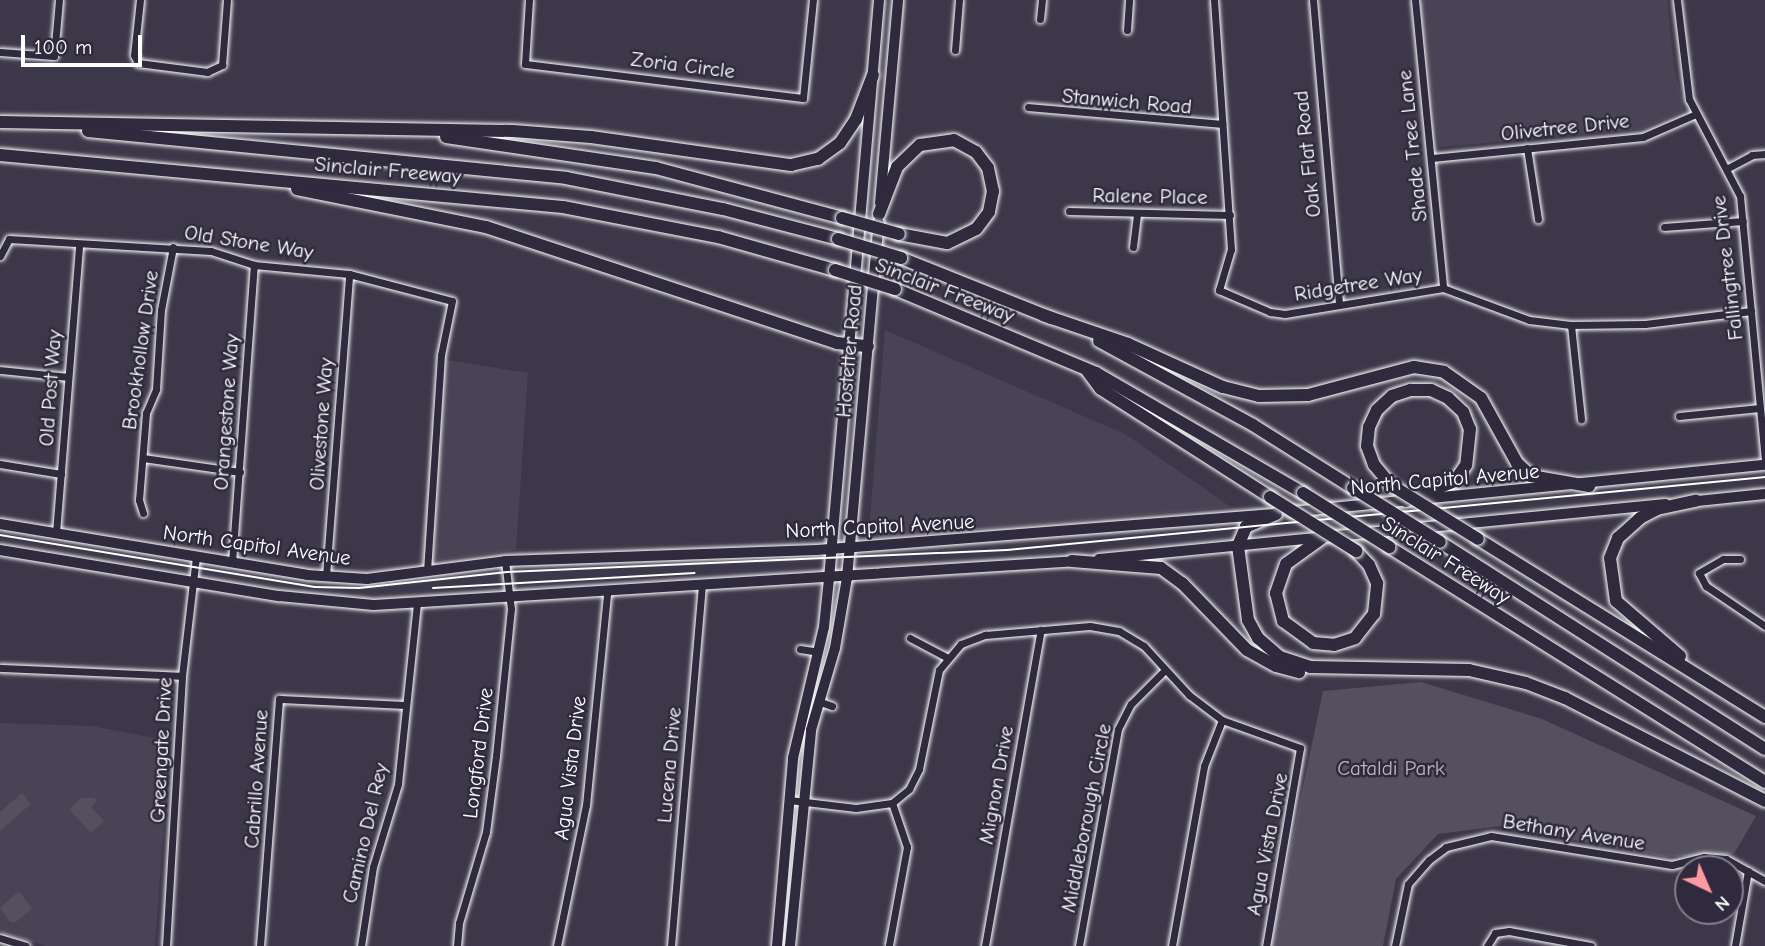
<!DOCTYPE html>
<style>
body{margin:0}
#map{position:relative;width:1765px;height:946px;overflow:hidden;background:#3c3749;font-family:"Comic Neue",sans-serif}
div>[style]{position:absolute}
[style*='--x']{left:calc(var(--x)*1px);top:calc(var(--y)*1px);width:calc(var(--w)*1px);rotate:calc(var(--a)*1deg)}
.built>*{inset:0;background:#494455}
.green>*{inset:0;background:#555060}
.roads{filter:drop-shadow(0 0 2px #fff) drop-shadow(0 0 2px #fff)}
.minor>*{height:7px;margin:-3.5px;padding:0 3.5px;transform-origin:3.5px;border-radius:3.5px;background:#2f2a3d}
.secondary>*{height:10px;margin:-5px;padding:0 5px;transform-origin:5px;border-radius:5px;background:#2f2a3d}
.primary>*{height:10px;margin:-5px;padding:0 5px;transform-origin:5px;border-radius:5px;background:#2f2a3d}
.motorway>*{height:12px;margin:-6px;padding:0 6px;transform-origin:6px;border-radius:6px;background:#2f2a3d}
.tram>*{height:2px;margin:-1px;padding:0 1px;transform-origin:1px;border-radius:1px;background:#fff}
.bridges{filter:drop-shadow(0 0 2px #fff) drop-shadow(0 0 2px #fff)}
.motorway-bridge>*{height:12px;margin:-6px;padding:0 6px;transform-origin:6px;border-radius:6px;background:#2f2a3d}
span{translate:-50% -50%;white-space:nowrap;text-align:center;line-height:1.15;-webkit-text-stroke:5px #2f2a3d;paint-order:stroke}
.street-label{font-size:21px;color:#fff}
.park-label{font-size:21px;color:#bbb9bf}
.north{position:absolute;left:1674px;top:855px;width:70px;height:70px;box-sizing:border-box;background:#2f2a3d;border:2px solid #827f8b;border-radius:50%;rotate:136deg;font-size:19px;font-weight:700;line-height:28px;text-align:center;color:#fff}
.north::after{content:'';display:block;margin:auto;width:24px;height:32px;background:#ff9aa2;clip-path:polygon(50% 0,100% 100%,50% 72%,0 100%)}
.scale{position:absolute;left:21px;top:35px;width:121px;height:32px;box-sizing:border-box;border:4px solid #fff;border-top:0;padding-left:9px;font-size:21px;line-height:24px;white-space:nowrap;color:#fff;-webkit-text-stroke:5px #2f2a3d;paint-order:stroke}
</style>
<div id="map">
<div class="built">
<i style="clip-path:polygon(1420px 0,1667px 0,1674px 66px,1684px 111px,1642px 129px,1439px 147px)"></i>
<i style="clip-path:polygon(885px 330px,1125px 434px,1231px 507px,879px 538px,870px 519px)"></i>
<i style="clip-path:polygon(441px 359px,528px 373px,516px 550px,418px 563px)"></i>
<i style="clip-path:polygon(0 723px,92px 726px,170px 741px,155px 946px,46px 946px,0 932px)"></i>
</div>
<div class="green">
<i style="clip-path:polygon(1421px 682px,1542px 719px,1756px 816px,1734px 854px,1665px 857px,1500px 826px,1438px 834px,1396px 879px,1383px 946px,1270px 946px,1323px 691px)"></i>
<i style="clip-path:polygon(22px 793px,31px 804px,0 831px,0 812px)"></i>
<i style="clip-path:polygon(81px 798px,94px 798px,97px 801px,91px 807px,104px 821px,91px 833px,69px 809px)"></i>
<i style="clip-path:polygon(19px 891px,32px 909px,16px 922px,10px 922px,0 908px)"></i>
</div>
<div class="roads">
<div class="minor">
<i style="--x:140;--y:0;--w:55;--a:96.2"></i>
<i style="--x:134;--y:55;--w:9;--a:63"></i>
<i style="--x:138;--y:63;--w:70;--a:7.4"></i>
<i style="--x:207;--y:72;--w:17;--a:-25"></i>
<i style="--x:222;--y:65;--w:65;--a:-85.6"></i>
<i style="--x:529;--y:0;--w:64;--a:93.6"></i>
<i style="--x:525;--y:64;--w:280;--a:7"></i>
<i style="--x:803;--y:98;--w:99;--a:-84.2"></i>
<i style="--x:1214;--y:0;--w:250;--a:86.1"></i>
<i style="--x:1231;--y:249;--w:43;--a:106.3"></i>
<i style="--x:1219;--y:290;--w:56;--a:23.3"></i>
<i style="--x:1270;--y:312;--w:15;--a:8"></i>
<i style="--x:1285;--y:314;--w:160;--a:-9.3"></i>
<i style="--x:1443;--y:288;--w:92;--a:20.4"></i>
<i style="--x:1529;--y:320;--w:42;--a:6.8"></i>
<i style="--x:1571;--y:325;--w:74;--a:-0.8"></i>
<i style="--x:1645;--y:324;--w:107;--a:-7"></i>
<i style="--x:1313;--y:0;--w:304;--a:85.1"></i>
<i style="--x:1415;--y:0;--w:289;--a:84.4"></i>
<i style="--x:1677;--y:0;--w:100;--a:83.1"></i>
<i style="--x:1689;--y:99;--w:110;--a:62.3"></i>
<i style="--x:1740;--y:196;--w:265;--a:84.6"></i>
<i style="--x:1040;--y:19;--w:19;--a:-84"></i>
<i style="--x:1127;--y:30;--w:30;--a:-86"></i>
<i style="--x:955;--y:50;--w:50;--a:-85.4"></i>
<i style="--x:0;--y:52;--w:54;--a:4.2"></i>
<i style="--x:54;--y:56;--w:56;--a:-84.9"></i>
<i style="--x:1028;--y:107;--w:195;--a:5"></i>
<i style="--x:1527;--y:148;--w:72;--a:81.2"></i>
<i style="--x:1432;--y:158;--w:212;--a:-5.7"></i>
<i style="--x:1643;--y:137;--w:58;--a:-23.5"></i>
<i style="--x:1728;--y:168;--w:27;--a:-28"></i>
<i style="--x:1752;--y:155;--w:13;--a:-4"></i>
<i style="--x:1069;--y:211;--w:161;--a:1.4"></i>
<i style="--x:1664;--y:227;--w:79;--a:-4.3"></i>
<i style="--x:1133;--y:247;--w:32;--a:-83"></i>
<i style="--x:0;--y:256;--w:19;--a:-62"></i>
<i style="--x:9;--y:239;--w:202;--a:3.4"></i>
<i style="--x:211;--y:251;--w:45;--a:18"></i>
<i style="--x:254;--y:265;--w:95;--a:5.4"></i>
<i style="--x:349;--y:274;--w:106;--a:14.7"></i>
<i style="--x:452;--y:301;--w:55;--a:101.5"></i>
<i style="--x:441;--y:355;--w:216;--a:93.7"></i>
<i style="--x:1571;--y:325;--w:95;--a:83.9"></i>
<i style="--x:0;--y:370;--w:68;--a:5.9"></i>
<i style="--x:1679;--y:416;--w:81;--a:-5.6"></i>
<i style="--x:143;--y:458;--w:98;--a:8.2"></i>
<i style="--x:0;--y:464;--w:62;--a:9.3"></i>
<i style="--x:143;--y:513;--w:14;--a:-107"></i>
<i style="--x:139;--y:500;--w:87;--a:-85.4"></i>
<i style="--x:146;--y:413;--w:26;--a:-67"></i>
<i style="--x:156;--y:389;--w:79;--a:-86.4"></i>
<i style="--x:161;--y:310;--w:64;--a:-79.2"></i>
<i style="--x:56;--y:533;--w:289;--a:-85.4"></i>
<i style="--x:1740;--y:559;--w:17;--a:180"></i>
<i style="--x:1723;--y:559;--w:28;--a:150"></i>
<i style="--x:1699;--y:573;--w:15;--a:62"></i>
<i style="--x:1706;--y:586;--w:71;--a:34.1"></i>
<i style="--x:232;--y:563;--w:299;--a:-85.8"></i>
<i style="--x:326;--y:576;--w:303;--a:-85.6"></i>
<i style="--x:910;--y:638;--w:41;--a:27.8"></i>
<i style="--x:800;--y:649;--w:18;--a:9"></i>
<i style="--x:0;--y:668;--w:182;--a:2.5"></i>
<i style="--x:818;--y:701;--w:15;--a:20"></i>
<i style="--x:789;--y:800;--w:67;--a:6.8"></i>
<i style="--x:856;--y:808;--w:36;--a:-8"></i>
<i style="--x:892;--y:803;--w:22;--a:-39"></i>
<i style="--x:909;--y:789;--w:22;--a:-63"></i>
<i style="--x:919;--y:769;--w:101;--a:-78.6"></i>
<i style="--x:939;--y:670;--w:34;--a:-50"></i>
<i style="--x:961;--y:644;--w:26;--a:-21"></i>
<i style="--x:985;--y:635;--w:105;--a:-4.9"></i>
<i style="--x:1090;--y:626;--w:29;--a:10"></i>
<i style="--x:1119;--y:631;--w:29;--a:31"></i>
<i style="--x:1144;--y:646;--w:67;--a:47.4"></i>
<i style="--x:1189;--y:695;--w:41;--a:37.1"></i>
<i style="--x:1222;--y:720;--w:83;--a:19.7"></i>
<i style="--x:1300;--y:748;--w:201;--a:99.7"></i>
<i style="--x:0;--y:938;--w:27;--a:17"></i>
<i style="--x:889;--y:945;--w:100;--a:-79.6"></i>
<i style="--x:907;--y:847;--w:46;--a:-108.8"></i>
<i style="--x:166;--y:946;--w:270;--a:-86.6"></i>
<i style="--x:182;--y:676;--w:120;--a:-83.3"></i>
<i style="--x:260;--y:946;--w:248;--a:-85.6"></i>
<i style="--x:279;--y:699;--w:127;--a:2.7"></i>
<i style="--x:361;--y:946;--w:80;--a:-81.4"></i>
<i style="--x:373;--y:867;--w:87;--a:-73.2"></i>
<i style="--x:398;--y:784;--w:183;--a:-84"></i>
<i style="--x:457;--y:946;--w:23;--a:-85"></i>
<i style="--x:459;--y:923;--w:95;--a:-73.5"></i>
<i style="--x:486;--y:832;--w:77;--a:-82.5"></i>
<i style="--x:496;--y:756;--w:148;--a:-84.2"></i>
<i style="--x:511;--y:609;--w:48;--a:-97.1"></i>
<i style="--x:557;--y:946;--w:144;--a:-78.4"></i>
<i style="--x:586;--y:805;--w:213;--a:-84.3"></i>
<i style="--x:671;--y:946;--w:361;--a:-85.1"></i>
<i style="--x:985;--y:946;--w:321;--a:-80"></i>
<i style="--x:1079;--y:946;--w:220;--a:-79.8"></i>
<i style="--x:1118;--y:729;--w:28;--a:-63"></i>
<i style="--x:1131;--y:704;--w:48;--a:-45"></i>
<i style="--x:1172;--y:946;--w:183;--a:-79.9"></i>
<i style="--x:1204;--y:766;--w:49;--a:-68.6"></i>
<i style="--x:1395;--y:946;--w:63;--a:-78.2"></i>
<i style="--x:1408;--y:884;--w:32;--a:-49"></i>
<i style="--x:1429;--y:860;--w:21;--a:-37"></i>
<i style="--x:1446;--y:847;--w:46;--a:-13.7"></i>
<i style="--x:1491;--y:836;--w:183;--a:9.1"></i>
<i style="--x:1672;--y:865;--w:33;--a:-14"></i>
<i style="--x:1704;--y:857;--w:22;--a:5"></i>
<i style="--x:1726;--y:859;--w:45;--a:29.4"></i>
<i style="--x:1487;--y:946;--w:15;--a:-58"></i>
<i style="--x:1495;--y:933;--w:14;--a:-8"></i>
<i style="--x:1509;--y:931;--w:83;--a:10.4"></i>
<i style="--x:1735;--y:946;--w:76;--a:-80.2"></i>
</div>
<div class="secondary">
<i style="--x:777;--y:946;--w:189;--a:-85.1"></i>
<i style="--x:793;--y:758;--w:135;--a:-76.7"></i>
<i style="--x:824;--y:627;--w:48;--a:-84.1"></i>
<i style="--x:790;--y:946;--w:217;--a:-84.4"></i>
<i style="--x:811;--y:730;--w:85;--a:-73.7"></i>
<i style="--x:835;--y:648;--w:71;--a:-80.3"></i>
</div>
<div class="primary">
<i style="--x:880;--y:203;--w:204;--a:-84.9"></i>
<i style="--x:1688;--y:502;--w:77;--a:-5.9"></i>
<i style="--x:1291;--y:512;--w:476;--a:-5.7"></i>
<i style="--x:0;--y:524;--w:311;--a:9.4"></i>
<i style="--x:307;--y:575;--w:60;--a:3.8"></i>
<i style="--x:367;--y:579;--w:139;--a:-7.4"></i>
<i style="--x:505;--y:561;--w:312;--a:-2"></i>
<i style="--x:817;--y:550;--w:455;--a:-4.5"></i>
<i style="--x:0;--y:550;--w:283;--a:9.4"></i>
<i style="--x:279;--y:596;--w:95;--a:5.4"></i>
<i style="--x:374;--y:605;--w:706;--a:-3.57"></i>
<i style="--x:1099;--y:559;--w:569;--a:-5.55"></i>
<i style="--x:847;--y:578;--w:357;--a:-84.9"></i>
<i style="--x:829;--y:579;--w:581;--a:-85.06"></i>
</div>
<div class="motorway">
<i style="--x:0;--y:122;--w:513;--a:1.01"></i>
<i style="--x:513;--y:131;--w:78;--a:4.4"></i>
<i style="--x:591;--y:137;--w:202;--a:8"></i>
<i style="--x:791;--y:165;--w:28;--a:-13"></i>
<i style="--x:818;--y:159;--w:27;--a:-36"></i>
<i style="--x:840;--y:143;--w:29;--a:-56"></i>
<i style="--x:856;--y:119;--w:47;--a:-68.9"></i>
<i style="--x:88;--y:131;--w:480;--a:5.6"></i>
<i style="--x:566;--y:178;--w:160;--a:11.2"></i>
<i style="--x:723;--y:209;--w:119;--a:14.6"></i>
<i style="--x:446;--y:137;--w:212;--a:8.4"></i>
<i style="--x:656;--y:168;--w:193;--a:15"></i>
<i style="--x:0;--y:155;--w:565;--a:5.28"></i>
<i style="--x:563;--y:207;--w:158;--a:11"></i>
<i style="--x:718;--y:237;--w:122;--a:15.8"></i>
<i style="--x:297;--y:189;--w:193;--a:11.4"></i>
<i style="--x:486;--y:227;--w:370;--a:18.3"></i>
<i style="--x:837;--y:343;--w:31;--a:6"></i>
<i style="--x:879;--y:214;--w:50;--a:-69"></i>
<i style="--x:897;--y:167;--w:32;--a:-44"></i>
<i style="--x:920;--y:145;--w:34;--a:-8"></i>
<i style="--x:954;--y:140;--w:25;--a:29"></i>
<i style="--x:976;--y:152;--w:20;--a:53"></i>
<i style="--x:988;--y:168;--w:24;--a:78"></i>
<i style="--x:993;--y:191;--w:21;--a:101"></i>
<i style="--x:989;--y:212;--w:21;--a:127"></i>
<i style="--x:976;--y:229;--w:32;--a:154"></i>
<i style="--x:947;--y:243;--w:49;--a:-169.4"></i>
<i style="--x:901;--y:258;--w:162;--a:21.8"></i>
<i style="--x:895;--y:289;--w:218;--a:22.7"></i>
<i style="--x:1096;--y:373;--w:239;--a:30.1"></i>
<i style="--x:1043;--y:315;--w:90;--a:18.8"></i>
<i style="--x:1128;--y:344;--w:104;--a:24.4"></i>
<i style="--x:1223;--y:387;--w:37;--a:14"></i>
<i style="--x:1259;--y:396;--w:49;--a:-1.2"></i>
<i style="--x:1308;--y:395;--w:110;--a:-14.8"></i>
<i style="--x:1414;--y:367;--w:30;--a:9"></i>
<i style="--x:1444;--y:372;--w:45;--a:35.1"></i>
<i style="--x:1481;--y:398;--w:74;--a:61"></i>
<i style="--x:1517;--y:463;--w:19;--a:43"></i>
<i style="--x:1531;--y:476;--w:59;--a:9.8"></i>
<i style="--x:1099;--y:341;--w:175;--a:28.6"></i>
<i style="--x:1253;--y:425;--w:118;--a:32.2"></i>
<i style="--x:1088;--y:372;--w:21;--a:53"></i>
<i style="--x:1101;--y:389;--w:201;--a:32.6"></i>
<i style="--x:1391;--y:485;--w:26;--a:-130"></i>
<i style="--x:1374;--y:465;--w:20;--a:-110"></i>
<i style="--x:1367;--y:446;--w:19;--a:-84"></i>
<i style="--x:1369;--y:427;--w:19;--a:-65"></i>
<i style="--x:1377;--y:410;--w:21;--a:-43"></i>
<i style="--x:1392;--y:396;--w:20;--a:-18"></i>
<i style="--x:1411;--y:390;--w:20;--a:0"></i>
<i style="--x:1431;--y:390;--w:19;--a:25"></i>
<i style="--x:1448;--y:398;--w:21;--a:43"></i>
<i style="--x:1463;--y:412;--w:18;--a:68"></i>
<i style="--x:1470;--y:429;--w:36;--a:96"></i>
<i style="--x:1466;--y:465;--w:19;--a:125"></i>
<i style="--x:1455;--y:481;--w:53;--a:157.8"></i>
<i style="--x:1276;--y:514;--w:33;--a:157"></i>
<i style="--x:1246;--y:527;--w:21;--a:113"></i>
<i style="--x:1238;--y:546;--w:75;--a:82.3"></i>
<i style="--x:1248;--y:620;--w:21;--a:61"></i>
<i style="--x:1258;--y:638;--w:29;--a:41"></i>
<i style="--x:1280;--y:657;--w:32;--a:18"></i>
<i style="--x:1310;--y:667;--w:159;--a:1.1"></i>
<i style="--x:1469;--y:670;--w:58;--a:12.8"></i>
<i style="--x:1526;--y:683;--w:42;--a:21"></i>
<i style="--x:1565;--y:698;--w:225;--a:27.2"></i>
<i style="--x:1322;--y:538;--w:44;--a:144.2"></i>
<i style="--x:1286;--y:564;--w:31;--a:109"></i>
<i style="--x:1276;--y:593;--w:29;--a:76"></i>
<i style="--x:1283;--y:621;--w:37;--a:36"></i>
<i style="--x:1313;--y:643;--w:21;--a:5"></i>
<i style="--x:1334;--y:645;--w:22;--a:-18"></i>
<i style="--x:1355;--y:638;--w:31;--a:-52"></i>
<i style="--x:1374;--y:614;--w:31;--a:-84"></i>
<i style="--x:1377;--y:583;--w:20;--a:-114"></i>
<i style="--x:1369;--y:565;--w:19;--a:-133"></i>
<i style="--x:1478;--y:539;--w:338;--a:31.8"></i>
<i style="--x:1440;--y:542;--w:385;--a:32.5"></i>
<i style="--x:1389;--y:547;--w:443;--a:32"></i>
<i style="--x:1072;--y:561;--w:89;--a:4.5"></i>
<i style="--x:1161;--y:568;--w:26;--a:36"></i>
<i style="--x:1182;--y:583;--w:93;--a:45.9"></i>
<i style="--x:1247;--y:650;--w:33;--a:29"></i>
<i style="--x:1276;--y:666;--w:24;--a:15"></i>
<i style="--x:1680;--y:656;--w:84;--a:-139.3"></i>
<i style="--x:1616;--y:601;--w:43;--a:-97.9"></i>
<i style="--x:1610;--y:558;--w:22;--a:-68"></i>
<i style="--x:1618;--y:538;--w:30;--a:-42"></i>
<i style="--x:1640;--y:518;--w:19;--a:-28"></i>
<i style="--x:1657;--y:509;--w:40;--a:-12"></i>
</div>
</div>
<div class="tram">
<i style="--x:0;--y:535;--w:319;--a:9.4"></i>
<i style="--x:315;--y:587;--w:44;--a:1.3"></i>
<i style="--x:359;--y:588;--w:149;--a:-6.2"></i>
<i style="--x:507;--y:572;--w:500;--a:-2.52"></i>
<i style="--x:1007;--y:550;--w:762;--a:-5.5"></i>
<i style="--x:433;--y:588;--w:262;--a:-3.3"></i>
</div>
<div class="bridges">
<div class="motorway-bridge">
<i style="--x:842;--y:218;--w:59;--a:15.7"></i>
<i style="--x:838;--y:239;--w:66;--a:16.8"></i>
<i style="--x:835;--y:270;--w:63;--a:17.6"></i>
<i style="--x:1391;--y:485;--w:102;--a:31.8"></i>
<i style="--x:1353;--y:488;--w:102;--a:31.8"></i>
<i style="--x:1303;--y:493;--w:102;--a:32.1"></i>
<i style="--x:1270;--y:497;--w:102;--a:32.1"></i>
</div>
</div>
<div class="street-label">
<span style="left:683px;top:65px;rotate:7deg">Zoria Circle</span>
<span style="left:1127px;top:101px;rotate:5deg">Stanwich Road</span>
<span style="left:1565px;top:127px;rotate:-6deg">Olivetree Drive</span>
<span style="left:1412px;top:146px;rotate:-96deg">Shade Tree Lane</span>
<span style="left:1307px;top:154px;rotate:-96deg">Oak Flat Road</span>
<span style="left:388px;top:170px;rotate:5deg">Sinclair Freeway</span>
<span style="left:1150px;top:196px;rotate:1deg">Ralene Place</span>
<span style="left:249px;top:242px;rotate:9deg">Old Stone Way</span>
<span style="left:1727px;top:268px;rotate:-97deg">Fallingtree Drive</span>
<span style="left:1358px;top:284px;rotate:-9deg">Ridgetree Way</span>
<span style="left:945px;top:290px;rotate:21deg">Sinclair Freeway</span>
<span style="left:140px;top:350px;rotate:-82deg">Brookhollow Drive</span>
<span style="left:849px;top:351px;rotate:-85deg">Hostetter Road</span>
<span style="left:50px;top:388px;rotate:-86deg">Old Post Way</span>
<span style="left:226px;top:412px;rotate:-86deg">Orangestone Way</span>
<span style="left:321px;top:424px;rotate:-86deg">Olivestone Way</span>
<span style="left:1445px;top:479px;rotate:-5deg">North Capitol Avenue</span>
<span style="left:880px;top:526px;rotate:-3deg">North Capitol Avenue</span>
<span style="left:257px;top:545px;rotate:8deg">North Capitol Avenue</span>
<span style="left:1446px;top:560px;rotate:32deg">Sinclair Freeway</span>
<span style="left:161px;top:750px;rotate:-87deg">Greengate Drive</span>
<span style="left:478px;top:753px;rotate:-83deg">Longford Drive</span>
<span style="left:669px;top:765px;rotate:-85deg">Lucena Drive</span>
<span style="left:570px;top:768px;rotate:-83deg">Agua Vista Drive</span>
<span style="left:256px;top:779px;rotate:-86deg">Cabrillo Avenue</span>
<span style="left:996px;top:785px;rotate:-80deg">Mignon Drive</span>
<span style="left:1086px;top:818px;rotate:-79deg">Middleborough Circle</span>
<span style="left:1574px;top:832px;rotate:9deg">Bethany Avenue</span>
<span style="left:365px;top:833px;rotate:-77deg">Camino Del Rey</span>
<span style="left:1267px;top:844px;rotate:-79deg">Agua Vista Drive</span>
</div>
<div class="park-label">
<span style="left:1391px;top:768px">Cataldi Park</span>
</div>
<div class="north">N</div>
<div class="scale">100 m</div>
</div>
